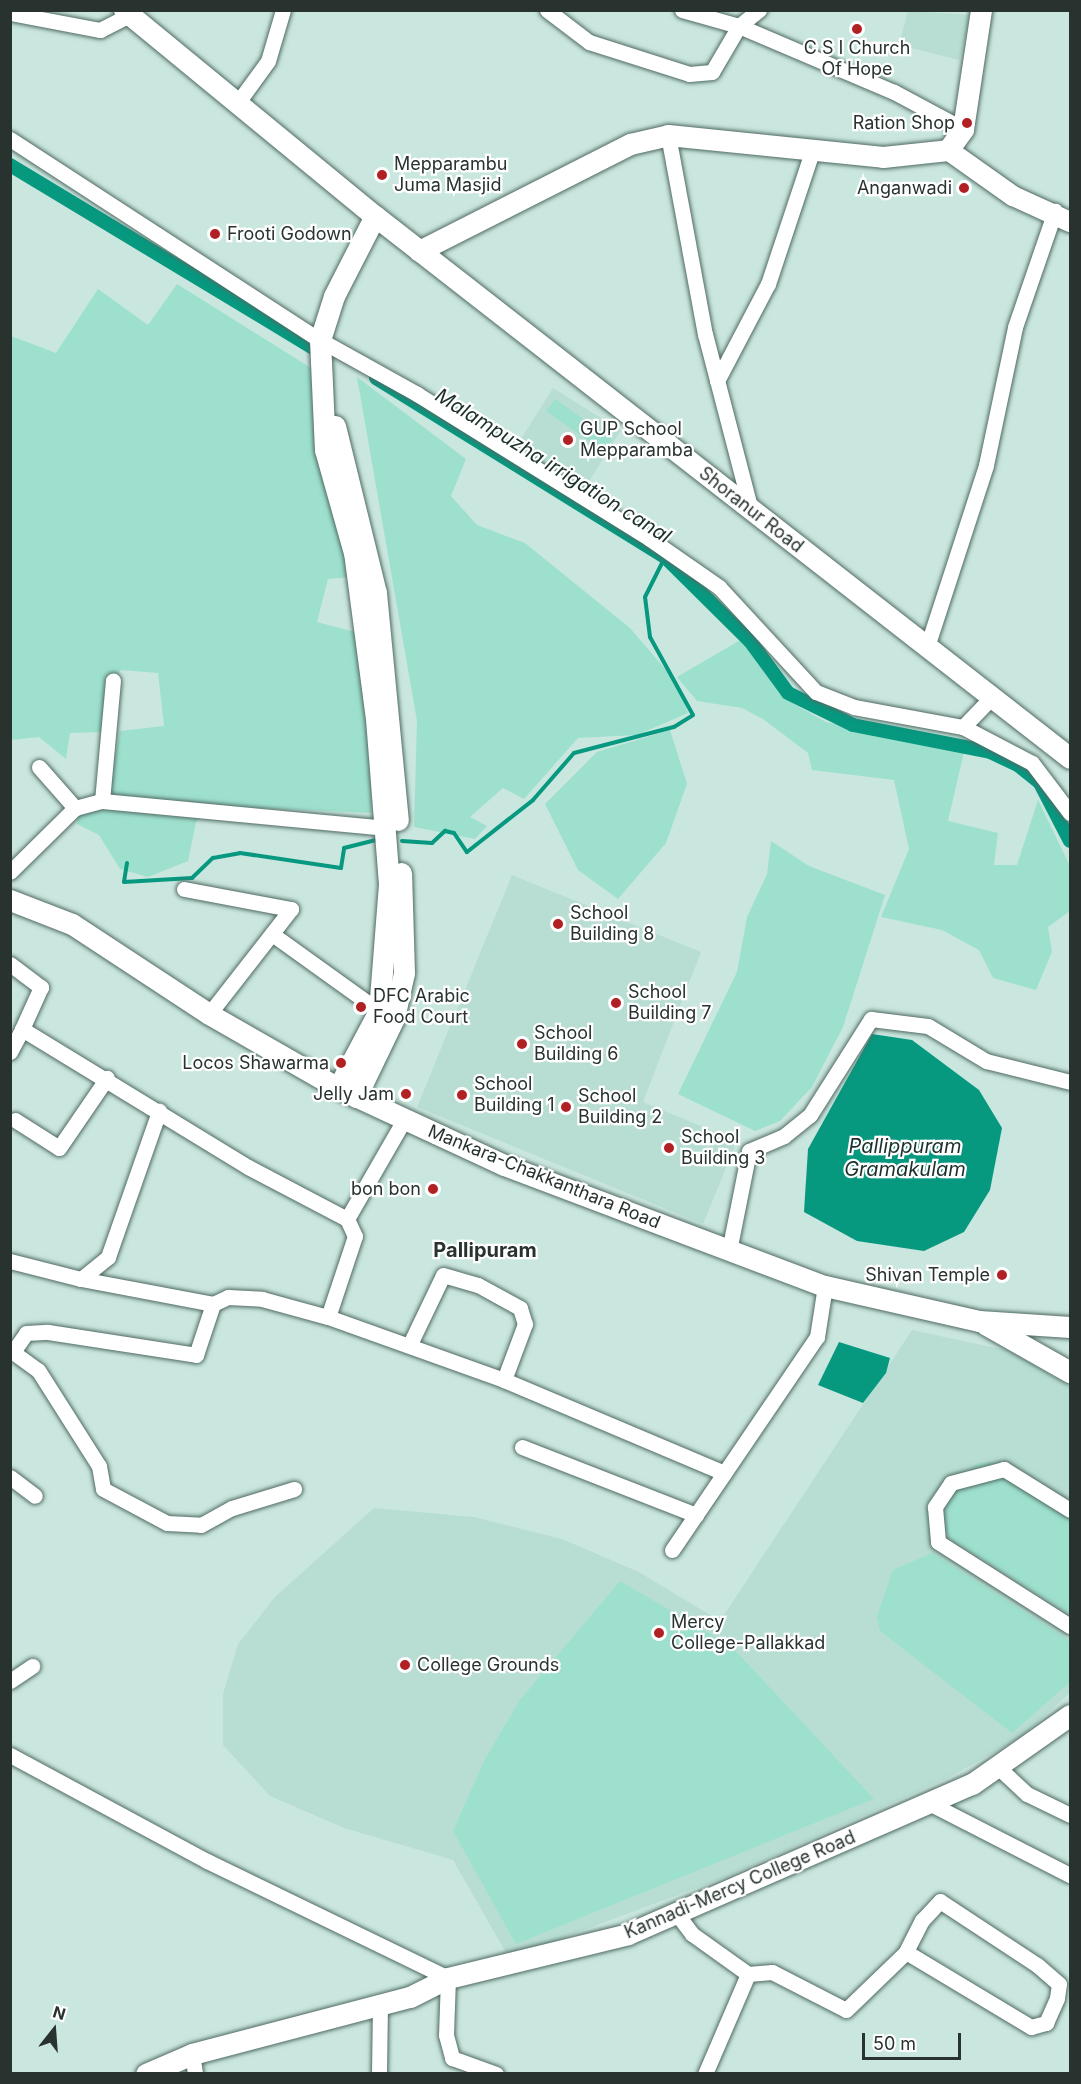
<!DOCTYPE html>
<style>
body{margin:0}
#map{position:relative;width:1081px;height:2084px;overflow:hidden;background:#cae7df;font-family:Inter,sans-serif}
div>[style]{position:absolute}
[style*='--x']{left:calc(var(--x)*1px);top:calc(var(--y)*1px);width:calc(var(--w)*1px);rotate:calc(var(--a)*1deg)}
.built>*{inset:0;background:#b8ded3;transform-origin:0 0}
.green>*{inset:0;background:#9ee0ce;transform-origin:0 0}
.water>*{inset:0;background:#079880}
.stream>*{height:4px;margin:-2px;padding:0 2px;transform-origin:2px;border-radius:2px;background:#079880}
.canal>*{height:14px;margin:-7px;padding:0 7px;transform-origin:7px;border-radius:7px;background:#079880}
.roads{filter:drop-shadow(0 0 2px #506a63) drop-shadow(0 0 2px #506a63)}
.minor>*{height:15px;margin:-7.5px;padding:0 7.5px;transform-origin:7.5px;border-radius:7.5px;background:#fff}
.tertiary>*{height:20px;margin:-10px;padding:0 10px;transform-origin:10px;border-radius:10px;background:#fff}
.secondary>*{height:21px;margin:-10.5px;padding:0 10.5px;transform-origin:10.5px;border-radius:10.5px;background:#fff}
.dots>*{width:16px;height:16px;translate:-50% -50%;box-sizing:border-box;border:3px solid #fff;border-radius:50%}
span{translate:-50% -50%;white-space:nowrap;text-align:center;line-height:1.15;-webkit-text-stroke:4.5px #fff;paint-order:stroke}
.poi-label{font-size:18px;color:#283330}
.right{translate:-100% -50%;text-align:right}
.left{translate:0 -50%;text-align:left}
.street-label{font-size:18px;color:#283330}
.water-label{font-size:20px;color:#1c312b;font-style:italic}
.neighbourhood-label{font-size:20px;color:#283330;font-weight:700}
.frame{position:absolute;inset:0;border:12px solid #283330;pointer-events:none}
.north{position:absolute;left:24px;top:2000px;width:60px;height:60px;-webkit-text-stroke:4px #fff;paint-order:stroke;rotate:17deg;font-size:16px;font-weight:700;line-height:24px;text-align:center;color:#283330}
.north::after{content:'';display:block;margin:auto;width:21px;height:27px;background:#283330;clip-path:polygon(50% 0,100% 100%,50% 72%,0 100%)}
.scale{position:absolute;left:862px;top:2033px;width:99px;height:27px;box-sizing:border-box;border:3px solid #283330;border-top:0;padding-left:8px;font-size:18px;line-height:21px;white-space:nowrap;color:#283330;-webkit-text-stroke:4px #fff;paint-order:stroke}
</style>
<div id="map">
<div class="built">
<i style="clip-path:polygon(908px 11px,971px 15px,959px 60px,899px 45px)"></i>
<i style="left:553px;top:388px;width:80px;height:71px;rotate:32deg"></i>
<i style="clip-path:polygon(512px 875px,701px 952px,643px 1102px,737px 1141px,703px 1224px,417px 1107px)"></i>
<i style="clip-path:polygon(912px 1330px,1010px 1351px,1070px 1387px,1070px 1693px,1021px 1737px,950px 1777px,731px 1875px,509px 1958px,453px 1860px,344px 1828px,270px 1796px,223px 1745px,223px 1694px,238px 1644px,275px 1597px,374px 1508px,474px 1517px,562px 1539px,639px 1572px,720px 1621px)"></i>
</div>
<div class="green">
<i style="clip-path:polygon(177px 284px,311px 368px,314px 443px,337px 509px,350px 577px,328px 579px,317px 622px,359px 633px,372px 729px,371px 813px,212px 806px,196px 822px,188px 861px,148px 877px,120px 869px,99px 835px,77px 824px,79px 805px,107px 801px,120px 731px,164px 726px,158px 673px,120px 670px,103px 732px,70px 733px,66px 759px,39px 737px,11px 740px,11px 336px,56px 353px,98px 289px,148px 325px)"></i>
<i style="clip-path:polygon(357px 377px,466px 459px,451px 496px,477px 525px,525px 543px,630px 628px,678px 684px,688px 713px,637px 735px,578px 738px,524px 799px,503px 788px,470px 817px,487px 826px,475px 839px,414px 827px,417px 721px)"></i>
<i style="left:555px;top:399px;width:70px;height:15px;rotate:35deg"></i>
<i style="clip-path:polygon(742px 639px,794px 704px,826px 722px,964px 752px,948px 821px,998px 833px,994px 865px,1017px 865px,1038px 800px,1070px 866px,1070px 911px,1048px 927px,1052px 952px,1036px 990px,993px 978px,979px 950px,942px 930px,881px 917px,909px 849px,894px 780px,812px 770px,808px 753px,763px 719px,742px 708px,697px 701px,677px 677px)"></i>
<i style="clip-path:polygon(670px 730px,687px 784px,666px 843px,618px 899px,578px 870px,545px 804px,597px 752px)"></i>
<i style="clip-path:polygon(771px 841px,809px 866px,885px 895px,843px 1027px,812px 1087px,780px 1121px,755px 1131px,678px 1094px,737px 972px,747px 917px,767px 874px)"></i>
<i style="clip-path:polygon(986px 1462px,1002px 1464px,1070px 1508px,1070px 1614px,949px 1538px,941px 1524px,952px 1489px,975px 1465px)"></i>
<i style="clip-path:polygon(932px 1553px,1070px 1641px,1070px 1682px,1012px 1733px,880px 1631px,877px 1616px,893px 1570px)"></i>
<i style="clip-path:polygon(620px 1581px,732px 1647px,874px 1799px,516px 1944px,453px 1831px,485px 1759px,520px 1700px)"></i>
</div>
<div class="water">
<i style="clip-path:polygon(872px 1034px,912px 1040px,979px 1090px,1002px 1128px,990px 1190px,964px 1232px,924px 1251px,857px 1241px,804px 1212px,808px 1149px)"></i>
<i style="clip-path:polygon(839px 1342px,890px 1358px,886px 1373px,863px 1403px,818px 1385px)"></i>
</div>
<div class="stream">
<i style="--x:402;--y:841;--w:30;--a:4"></i>
<i style="--x:432;--y:843;--w:18;--a:-43"></i>
<i style="--x:445;--y:831;--w:9;--a:13"></i>
<i style="--x:454;--y:833;--w:23;--a:56"></i>
<i style="--x:467;--y:852;--w:84;--a:-38.2"></i>
<i style="--x:533;--y:800;--w:62;--a:-48.9"></i>
<i style="--x:574;--y:753;--w:103;--a:-14.6"></i>
<i style="--x:674;--y:727;--w:22;--a:-32"></i>
<i style="--x:693;--y:715;--w:89;--a:-118.9"></i>
<i style="--x:650;--y:637;--w:40;--a:-97.1"></i>
<i style="--x:645;--y:597;--w:45;--a:-63.4"></i>
<i style="--x:127;--y:863;--w:19;--a:99"></i>
<i style="--x:124;--y:882;--w:68;--a:-3.4"></i>
<i style="--x:192;--y:878;--w:29;--a:-44"></i>
<i style="--x:213;--y:858;--w:27;--a:-10"></i>
<i style="--x:240;--y:853;--w:102;--a:8.4"></i>
<i style="--x:341;--y:868;--w:20;--a:-81"></i>
<i style="--x:344;--y:848;--w:36;--a:-14"></i>
</div>
<div class="canal">
<i style="--x:10;--y:165;--w:356;--a:31.1"></i>
<i style="--x:376;--y:378;--w:340;--a:31.8"></i>
<i style="--x:665;--y:557;--w:120;--a:44.7"></i>
<i style="--x:750;--y:641;--w:64;--a:53.8"></i>
<i style="--x:788;--y:693;--w:72;--a:26.2"></i>
<i style="--x:853;--y:725;--w:140;--a:11.1"></i>
<i style="--x:990;--y:752;--w:31;--a:25"></i>
<i style="--x:1018;--y:765;--w:28;--a:39"></i>
<i style="--x:1040;--y:783;--w:65;--a:62.7"></i>
</div>
<div class="roads">
<div class="minor">
<i style="--x:547;--y:10;--w:53;--a:37.3"></i>
<i style="--x:589;--y:42;--w:105;--a:17.7"></i>
<i style="--x:689;--y:74;--w:23;--a:-5"></i>
<i style="--x:712;--y:72;--w:53;--a:-59.6"></i>
<i style="--x:739;--y:26;--w:168;--a:23.1"></i>
<i style="--x:894;--y:92;--w:78;--a:28.2"></i>
<i style="--x:682;--y:10;--w:59;--a:15.7"></i>
<i style="--x:739;--y:26;--w:26;--a:-39"></i>
<i style="--x:10;--y:13;--w:92;--a:10.7"></i>
<i style="--x:100;--y:30;--w:33;--a:-27"></i>
<i style="--x:236;--y:105;--w:54;--a:-54"></i>
<i style="--x:268;--y:61;--w:53;--a:-73.6"></i>
<i style="--x:668;--y:135;--w:202;--a:79.5"></i>
<i style="--x:705;--y:334;--w:182;--a:75.4"></i>
<i style="--x:10;--y:139;--w:369;--a:33"></i>
<i style="--x:320;--y:340;--w:111;--a:29.1"></i>
<i style="--x:417;--y:394;--w:274;--a:31.9"></i>
<i style="--x:650;--y:539;--w:84;--a:34.8"></i>
<i style="--x:719;--y:587;--w:143;--a:47.3"></i>
<i style="--x:816;--y:692;--w:41;--a:21.5"></i>
<i style="--x:854;--y:707;--w:111;--a:10.4"></i>
<i style="--x:963;--y:727;--w:78;--a:27.6"></i>
<i style="--x:1032;--y:763;--w:63;--a:52.8"></i>
<i style="--x:717;--y:381;--w:110;--a:-62.3"></i>
<i style="--x:768;--y:284;--w:142;--a:-71.6"></i>
<i style="--x:927;--y:647;--w:191;--a:-72"></i>
<i style="--x:986;--y:465;--w:141;--a:-78.1"></i>
<i style="--x:1015;--y:327;--w:123;--a:-71"></i>
<i style="--x:963;--y:727;--w:42;--a:-46"></i>
<i style="--x:39;--y:767;--w:55;--a:48.7"></i>
<i style="--x:102;--y:801;--w:121;--a:-84.8"></i>
<i style="--x:10;--y:872;--w:91;--a:-44.6"></i>
<i style="--x:75;--y:808;--w:28;--a:-15"></i>
<i style="--x:102;--y:801;--w:284;--a:5.4"></i>
<i style="--x:184;--y:889;--w:109;--a:10.6"></i>
<i style="--x:291;--y:909;--w:133;--a:128"></i>
<i style="--x:272;--y:934;--w:132;--a:35.7"></i>
<i style="--x:10;--y:964;--w:39;--a:37"></i>
<i style="--x:41;--y:987;--w:46;--a:114.3"></i>
<i style="--x:22;--y:1029;--w:265;--a:31.4"></i>
<i style="--x:248;--y:1167;--w:112;--a:27.7"></i>
<i style="--x:347;--y:1219;--w:19;--a:65"></i>
<i style="--x:355;--y:1236;--w:85;--a:108.4"></i>
<i style="--x:328;--y:1317;--w:187;--a:19.7"></i>
<i style="--x:504;--y:1380;--w:239;--a:22.9"></i>
<i style="--x:10;--y:1052;--w:26;--a:-62"></i>
<i style="--x:15;--y:1120;--w:52;--a:32.5"></i>
<i style="--x:59;--y:1148;--w:85;--a:-55.6"></i>
<i style="--x:347;--y:1219;--w:114;--a:-60.1"></i>
<i style="--x:729;--y:1251;--w:102;--a:-78.7"></i>
<i style="--x:749;--y:1151;--w:38;--a:-23"></i>
<i style="--x:784;--y:1136;--w:33;--a:-39"></i>
<i style="--x:810;--y:1115;--w:114;--a:-57.6"></i>
<i style="--x:871;--y:1019;--w:57;--a:7"></i>
<i style="--x:928;--y:1026;--w:68;--a:31.1"></i>
<i style="--x:986;--y:1061;--w:87;--a:14"></i>
<i style="--x:10;--y:1261;--w:73;--a:14.2"></i>
<i style="--x:81;--y:1279;--w:35;--a:-39"></i>
<i style="--x:108;--y:1257;--w:155;--a:-70.7"></i>
<i style="--x:81;--y:1279;--w:134;--a:10.7"></i>
<i style="--x:213;--y:1304;--w:17;--a:-25"></i>
<i style="--x:228;--y:1297;--w:34;--a:3"></i>
<i style="--x:262;--y:1299;--w:68;--a:15.3"></i>
<i style="--x:410;--y:1344;--w:76;--a:-64.4"></i>
<i style="--x:443;--y:1275;--w:36;--a:16"></i>
<i style="--x:478;--y:1285;--w:48;--a:28.7"></i>
<i style="--x:520;--y:1308;--w:17;--a:73"></i>
<i style="--x:525;--y:1324;--w:60;--a:110.6"></i>
<i style="--x:15;--y:1349;--w:19;--a:-55"></i>
<i style="--x:26;--y:1333;--w:22;--a:-3"></i>
<i style="--x:48;--y:1332;--w:150;--a:8.8"></i>
<i style="--x:196;--y:1355;--w:54;--a:-71.6"></i>
<i style="--x:10;--y:1350;--w:34;--a:36"></i>
<i style="--x:38;--y:1370;--w:114;--a:57.6"></i>
<i style="--x:99;--y:1466;--w:23;--a:80"></i>
<i style="--x:103;--y:1489;--w:72;--a:28"></i>
<i style="--x:167;--y:1523;--w:34;--a:3"></i>
<i style="--x:201;--y:1525;--w:35;--a:-29"></i>
<i style="--x:232;--y:1508;--w:65;--a:-17"></i>
<i style="--x:522;--y:1447;--w:187;--a:21.3"></i>
<i style="--x:10;--y:1477;--w:31;--a:37"></i>
<i style="--x:1070;--y:1510;--w:78;--a:-148.2"></i>
<i style="--x:1004;--y:1469;--w:55;--a:165.2"></i>
<i style="--x:951;--y:1483;--w:29;--a:124"></i>
<i style="--x:935;--y:1507;--w:35;--a:85"></i>
<i style="--x:938;--y:1542;--w:156;--a:32.5"></i>
<i style="--x:672;--y:1550;--w:258;--a:-55.8"></i>
<i style="--x:817;--y:1337;--w:52;--a:-81.1"></i>
<i style="--x:10;--y:1681;--w:27;--a:-34"></i>
<i style="--x:10;--y:1755;--w:224;--a:28.3"></i>
<i style="--x:207;--y:1861;--w:268;--a:25.9"></i>
<i style="--x:448;--y:1978;--w:57;--a:92"></i>
<i style="--x:446;--y:2035;--w:24;--a:75"></i>
<i style="--x:452;--y:2058;--w:47;--a:20"></i>
<i style="--x:999;--y:1768;--w:38;--a:43"></i>
<i style="--x:1027;--y:1794;--w:48;--a:26"></i>
<i style="--x:929;--y:1803;--w:158;--a:27.1"></i>
<i style="--x:677;--y:1914;--w:25;--a:53"></i>
<i style="--x:692;--y:1934;--w:69;--a:35.5"></i>
<i style="--x:748;--y:1974;--w:24;--a:-5"></i>
<i style="--x:772;--y:1972;--w:83;--a:27.2"></i>
<i style="--x:846;--y:2010;--w:83;--a:-44"></i>
<i style="--x:906;--y:1952;--w:146;--a:31"></i>
<i style="--x:1031;--y:2027;--w:16;--a:-15"></i>
<i style="--x:1046;--y:2023;--w:27;--a:-66"></i>
<i style="--x:1057;--y:1998;--w:14;--a:-82"></i>
<i style="--x:1059;--y:1984;--w:29;--a:-139"></i>
<i style="--x:1037;--y:1965;--w:116;--a:-146.6"></i>
<i style="--x:940;--y:1901;--w:26;--a:133"></i>
<i style="--x:922;--y:1920;--w:36;--a:117"></i>
<i style="--x:192;--y:2054;--w:20;--a:81"></i>
<i style="--x:379;--y:2074;--w:69;--a:-89.2"></i>
<i style="--x:705;--y:2074;--w:109;--a:-66.7"></i>
</div>
<div class="tertiary">
<i style="--x:948;--y:150;--w:80;--a:35.3"></i>
<i style="--x:1013;--y:196;--w:63;--a:24.5"></i>
</div>
<div class="secondary">
<i style="--x:124;--y:10;--w:325;--a:39.4"></i>
<i style="--x:375;--y:216;--w:881;--a:37.95"></i>
<i style="--x:419;--y:251;--w:237;--a:-26.9"></i>
<i style="--x:630;--y:144;--w:39;--a:-13"></i>
<i style="--x:668;--y:135;--w:216;--a:5.8"></i>
<i style="--x:883;--y:157;--w:65;--a:-6.1"></i>
<i style="--x:948;--y:150;--w:26;--a:-54"></i>
<i style="--x:963;--y:129;--w:120;--a:-81.4"></i>
<i style="--x:335;--y:426;--w:172;--a:76.2"></i>
<i style="--x:376;--y:593;--w:228;--a:84.5"></i>
<i style="--x:10;--y:900;--w:66;--a:21.2"></i>
<i style="--x:72;--y:924;--w:164;--a:33.3"></i>
<i style="--x:209;--y:1014;--w:149;--a:29.8"></i>
<i style="--x:338;--y:1088;--w:183;--a:24.9"></i>
<i style="--x:504;--y:1165;--w:343;--a:20.7"></i>
<i style="--x:825;--y:1286;--w:158;--a:12.8"></i>
<i style="--x:979;--y:1321;--w:91;--a:3.8"></i>
<i style="--x:338;--y:1088;--w:87;--a:-62"></i>
<i style="--x:379;--y:1011;--w:127;--a:-85.5"></i>
<i style="--x:389;--y:884;--w:166;--a:-94.5"></i>
<i style="--x:376;--y:719;--w:167;--a:-97.5"></i>
<i style="--x:354;--y:553;--w:107;--a:-105.7"></i>
<i style="--x:325;--y:450;--w:110;--a:-92.6"></i>
<i style="--x:320;--y:340;--w:46;--a:-72.3"></i>
<i style="--x:334;--y:296;--w:90;--a:-62.9"></i>
<i style="--x:356;--y:1097;--w:88;--a:-64.3"></i>
<i style="--x:394;--y:1018;--w:46;--a:-77.5"></i>
<i style="--x:404;--y:973;--w:100;--a:-91.7"></i>
<i style="--x:985;--y:1324;--w:98;--a:29.5"></i>
<i style="--x:146;--y:2074;--w:50;--a:-23.5"></i>
<i style="--x:192;--y:2054;--w:225;--a:-14.7"></i>
<i style="--x:410;--y:1997;--w:42;--a:-26.6"></i>
<i style="--x:448;--y:1978;--w:185;--a:-13.7"></i>
<i style="--x:628;--y:1934;--w:375;--a:-23.6"></i>
<i style="--x:972;--y:1784;--w:120;--a:-35.1"></i>
</div>
</div>
<div class="dots">
<i style="left:857px;top:29px;background:#b12023"></i>
<i style="left:967px;top:123px;background:#b12023"></i>
<i style="left:382px;top:175px;background:#b12023"></i>
<i style="left:964px;top:188px;background:#b12023"></i>
<i style="left:215px;top:234px;background:#b12023"></i>
<i style="left:568px;top:440px;background:#b12023"></i>
<i style="left:558px;top:924px;background:#b12023"></i>
<i style="left:616px;top:1003px;background:#b12023"></i>
<i style="left:361px;top:1007px;background:#b12023"></i>
<i style="left:522px;top:1044px;background:#b12023"></i>
<i style="left:341px;top:1063px;background:#b12023"></i>
<i style="left:406px;top:1094px;background:#b12023"></i>
<i style="left:462px;top:1095px;background:#b12023"></i>
<i style="left:566px;top:1107px;background:#b12023"></i>
<i style="left:669px;top:1148px;background:#b12023"></i>
<i style="left:433px;top:1189px;background:#b12023"></i>
<i style="left:1002px;top:1275px;background:#b12023"></i>
<i style="left:659px;top:1633px;background:#b12023"></i>
<i style="left:405px;top:1665px;background:#b12023"></i>
</div>
<div class="poi-label">
<span style="left:857px;top:59px">C S I Church<br>Of Hope</span>
<span class="right" style="left:955px;top:123px">Ration Shop</span>
<span class="left" style="left:394px;top:175px">Mepparambu<br>Juma Masjid</span>
<span class="right" style="left:952px;top:188px">Anganwadi</span>
<span class="left" style="left:227px;top:234px">Frooti Godown</span>
<span class="left" style="left:580px;top:440px">GUP School<br>Mepparamba</span>
<span class="left" style="left:570px;top:924px">School<br>Building 8</span>
<span class="left" style="left:628px;top:1003px">School<br>Building 7</span>
<span class="left" style="left:373px;top:1007px">DFC Arabic<br>Food Court</span>
<span class="left" style="left:534px;top:1044px">School<br>Building 6</span>
<span class="right" style="left:329px;top:1063px">Locos Shawarma</span>
<span class="left" style="left:474px;top:1095px">School<br>Building 1</span>
<span class="right" style="left:394px;top:1094px">Jelly Jam</span>
<span class="left" style="left:578px;top:1107px">School<br>Building 2</span>
<span class="left" style="left:681px;top:1148px">School<br>Building 3</span>
<span class="right" style="left:421px;top:1189px">bon bon</span>
<span class="right" style="left:990px;top:1275px">Shivan Temple</span>
<span class="left" style="left:671px;top:1633px">Mercy<br>College-Pallakkad</span>
<span class="left" style="left:417px;top:1665px">College Grounds</span>
</div>
<div class="street-label">
<span style="left:751px;top:510px;rotate:38deg">Shoranur Road</span>
<span style="left:544px;top:1177px;rotate:22deg">Mankara-Chakkanthara Road</span>
<span style="left:740px;top:1885px;rotate:-23deg">Kannadi-Mercy College Road</span>
</div>
<div class="water-label">
<span style="left:553px;top:466px;rotate:32deg">Malampuzha irrigation canal</span>
<span style="left:905px;top:1158px">Pallippuram<br>Gramakulam</span>
</div>
<div class="neighbourhood-label">
<span style="left:485px;top:1250px">Pallipuram</span>
</div>
<div class="frame"></div>
<div class="north">N</div>
<div class="scale">50 m</div>
</div>
